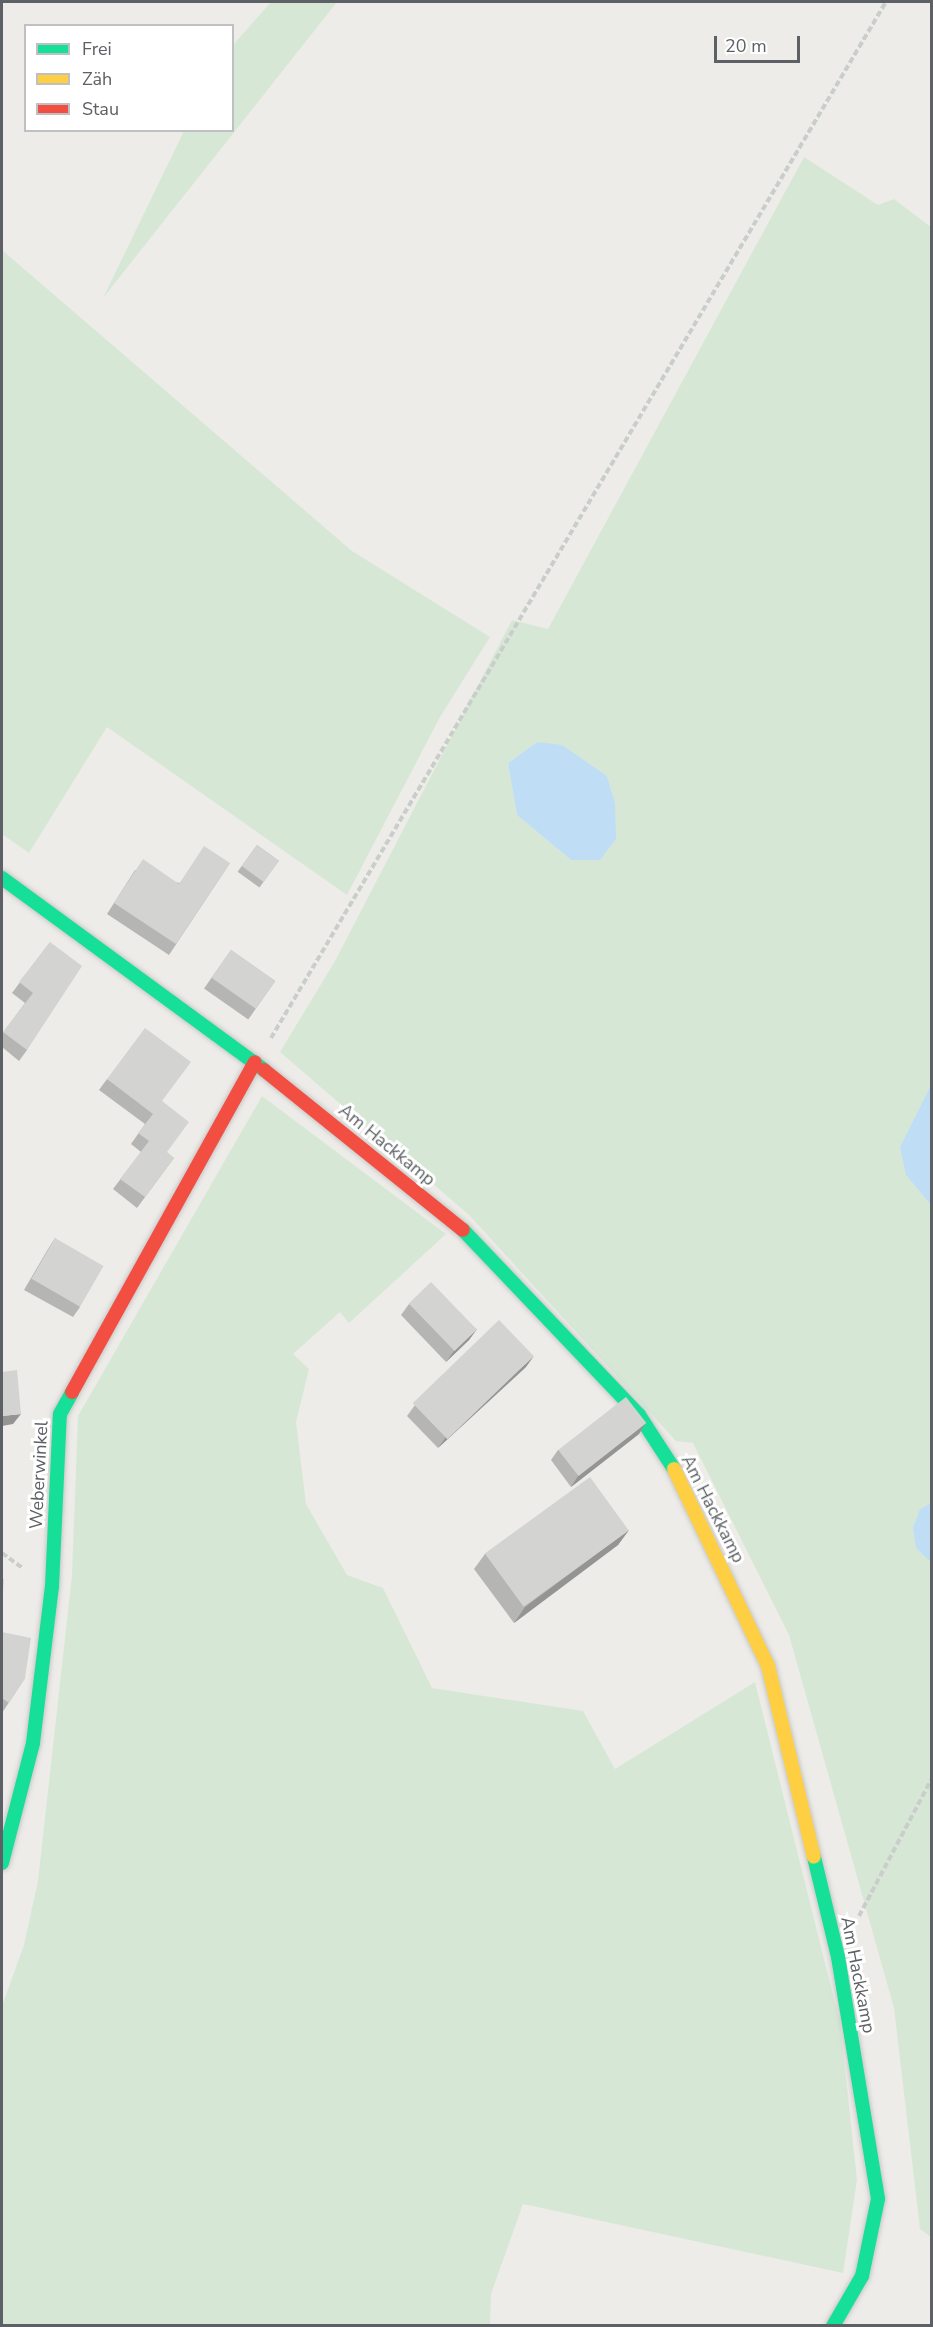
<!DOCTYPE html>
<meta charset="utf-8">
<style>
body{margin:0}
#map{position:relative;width:933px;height:2327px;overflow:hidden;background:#edece8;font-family:"Nunito Sans",sans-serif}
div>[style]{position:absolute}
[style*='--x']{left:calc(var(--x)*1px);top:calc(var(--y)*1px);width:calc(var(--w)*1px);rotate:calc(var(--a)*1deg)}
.green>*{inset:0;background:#d6e8d5}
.water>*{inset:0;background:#bfddf5}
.path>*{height:4px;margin-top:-2px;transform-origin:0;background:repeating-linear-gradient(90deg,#c9cecb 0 6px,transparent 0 9px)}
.roads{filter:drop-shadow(0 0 2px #c8c8c8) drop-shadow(0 0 2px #c8c8c8)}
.fast>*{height:14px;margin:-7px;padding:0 7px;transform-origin:7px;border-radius:7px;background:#16e098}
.slow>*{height:14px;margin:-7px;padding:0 7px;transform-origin:7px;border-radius:7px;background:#ffcf43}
.jam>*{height:14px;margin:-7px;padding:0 7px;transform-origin:7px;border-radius:7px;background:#f24e42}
.wall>*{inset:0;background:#b5b5b4;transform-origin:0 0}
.shaded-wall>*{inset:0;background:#949492}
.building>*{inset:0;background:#d3d3d1;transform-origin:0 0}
span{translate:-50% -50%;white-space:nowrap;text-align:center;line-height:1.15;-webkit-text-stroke:6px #fff;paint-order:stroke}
.street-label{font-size:18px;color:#5d6165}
.frame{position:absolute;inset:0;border:3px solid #5d6165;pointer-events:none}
.legend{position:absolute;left:24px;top:24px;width:210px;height:108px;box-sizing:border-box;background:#fff;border:2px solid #bec0c1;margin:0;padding:8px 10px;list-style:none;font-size:18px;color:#5d6165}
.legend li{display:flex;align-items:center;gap:12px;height:30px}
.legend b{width:30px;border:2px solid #bec0c1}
.scale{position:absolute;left:714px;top:36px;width:86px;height:27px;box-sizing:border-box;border:3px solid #5d6165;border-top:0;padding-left:8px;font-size:18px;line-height:21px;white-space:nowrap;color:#5d6165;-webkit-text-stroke:4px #fff;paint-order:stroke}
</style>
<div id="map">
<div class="green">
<i style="clip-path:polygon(271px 2px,337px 2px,103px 298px,184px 131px,232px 130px,233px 45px)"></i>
<i style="clip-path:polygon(evenodd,804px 157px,878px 205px,894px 199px,932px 228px,932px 1085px,900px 1147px,932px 1205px,931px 1503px,920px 1509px,916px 1548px,932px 1562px,931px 2237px,920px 2229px,894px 2008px,789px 1635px,693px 1443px,676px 1441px,469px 1215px,280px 1052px,335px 961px,512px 620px,548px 629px,804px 157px,537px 742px,585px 761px,607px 776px,615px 803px,571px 860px,517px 815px,508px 763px,537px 742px)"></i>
<i style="clip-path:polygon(2px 250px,352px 551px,490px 637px,440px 717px,347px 895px,107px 727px,29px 853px,2px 834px)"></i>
<i style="clip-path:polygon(262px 1096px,446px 1234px,349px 1323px,340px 1312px,293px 1354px,309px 1369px,296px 1422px,306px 1504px,347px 1575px,383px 1588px,432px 1688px,583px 1711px,615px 1769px,755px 1682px,840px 2023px,857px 2180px,843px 2273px,523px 2204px,491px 2294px,490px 2325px,2px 2325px,2px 2006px,24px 1945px,38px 1881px,72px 1575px,78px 1416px)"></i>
</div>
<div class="water">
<i style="clip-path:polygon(537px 742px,562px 745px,607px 776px,615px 803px,616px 839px,600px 860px,571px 860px,517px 815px,508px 763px)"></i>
<i style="clip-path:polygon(931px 1085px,931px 1205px,906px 1175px,900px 1147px)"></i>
<i style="clip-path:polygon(931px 1503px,931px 1562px,916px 1548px,913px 1528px,920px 1509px)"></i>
</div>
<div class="path">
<i style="--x:271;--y:1038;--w:1205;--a:-59.31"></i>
<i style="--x:2;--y:1553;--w:26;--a:36"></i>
<i style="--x:859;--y:1916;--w:156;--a:-62.1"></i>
</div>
<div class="roads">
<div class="fast">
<i style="--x:2;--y:878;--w:325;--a:36.2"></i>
<i style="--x:463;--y:1230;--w:255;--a:46.4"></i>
<i style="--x:639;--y:1415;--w:64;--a:57.1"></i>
<i style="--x:814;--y:1857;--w:103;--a:76.5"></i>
<i style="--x:838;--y:1957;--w:245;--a:80.6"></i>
<i style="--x:878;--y:2199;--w:79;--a:101.7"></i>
<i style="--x:862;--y:2276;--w:58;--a:120.1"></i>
<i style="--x:2;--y:1863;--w:124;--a:-75.5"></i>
<i style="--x:33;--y:1743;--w:157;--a:-83.1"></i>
<i style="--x:52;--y:1587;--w:173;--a:-87.4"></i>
<i style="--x:60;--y:1414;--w:25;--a:-61"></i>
</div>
<div class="slow">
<i style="--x:674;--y:1469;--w:218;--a:64.5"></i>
<i style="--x:768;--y:1666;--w:196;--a:76.5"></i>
</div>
<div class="jam">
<i style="--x:264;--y:1070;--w:255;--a:38.8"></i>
<i style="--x:72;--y:1392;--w:377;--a:-61"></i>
</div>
</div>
<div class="wall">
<i style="left:257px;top:845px;width:27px;height:33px;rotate:36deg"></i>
<i style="clip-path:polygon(230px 863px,169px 955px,107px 914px,135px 870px,179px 883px)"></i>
<i style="clip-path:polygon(50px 942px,27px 1050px,19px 1061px,2px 1047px,2px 1034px,25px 1003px,12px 993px)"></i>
<i style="left:231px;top:950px;width:54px;height:47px;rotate:35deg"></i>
<i style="clip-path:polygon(107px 1079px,163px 1102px,167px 1153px,174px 1158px,137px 1208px,113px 1189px,141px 1152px,131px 1144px,145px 1124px,99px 1090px)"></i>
<i style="clip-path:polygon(55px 1238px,80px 1307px,73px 1317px,24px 1290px,48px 1249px)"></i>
<i style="clip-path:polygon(409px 1304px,477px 1329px,469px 1340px,446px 1362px,401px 1315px)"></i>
<i style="clip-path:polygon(526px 1367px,438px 1448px,407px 1416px,415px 1405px)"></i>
<i style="clip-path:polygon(639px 1434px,571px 1487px,551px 1460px,558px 1450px)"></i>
<i style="clip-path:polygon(629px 1530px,618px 1545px,514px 1623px,474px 1569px,485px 1554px)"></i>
<i style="clip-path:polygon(2px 1632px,25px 1678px,2px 1713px)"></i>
</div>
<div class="shaded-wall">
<i style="clip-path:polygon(477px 1329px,469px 1340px,446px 1362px,454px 1351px)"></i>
<i style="clip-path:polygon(534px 1356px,526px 1367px,438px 1448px,446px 1437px)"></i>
<i style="clip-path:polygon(21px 1414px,13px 1424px,2px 1426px,2px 1416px)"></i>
<i style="clip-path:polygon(646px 1423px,639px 1434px,571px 1487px,578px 1476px)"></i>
<i style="clip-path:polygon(629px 1530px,618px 1545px,514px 1623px,525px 1607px)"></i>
</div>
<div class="building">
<i style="left:257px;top:845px;width:27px;height:26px;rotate:36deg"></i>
<i style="clip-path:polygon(204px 846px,230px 863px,176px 944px,114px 903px,143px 859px,179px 884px)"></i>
<i style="clip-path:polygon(50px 942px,82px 966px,27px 1050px,3px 1032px,33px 993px,19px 982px)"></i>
<i style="left:231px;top:950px;width:54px;height:34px;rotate:35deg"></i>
<i style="clip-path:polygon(145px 1028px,191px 1062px,162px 1101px,189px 1122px,167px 1152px,174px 1158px,145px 1197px,120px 1179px,149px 1141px,138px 1133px,153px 1114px,107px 1079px)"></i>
<i style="left:55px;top:1238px;width:56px;height:47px;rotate:30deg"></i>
<i style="left:431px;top:1282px;width:66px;height:31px;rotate:46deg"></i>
<i style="left:499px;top:1320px;width:50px;height:120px;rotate:46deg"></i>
<i style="clip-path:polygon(17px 1370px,21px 1414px,2px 1416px,2px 1372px)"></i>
<i style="left:626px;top:1397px;width:33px;height:86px;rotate:52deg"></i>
<i style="left:590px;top:1477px;width:66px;height:130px;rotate:54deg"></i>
<i style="clip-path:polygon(2px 1579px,4px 1579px,2px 1605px)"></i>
<i style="clip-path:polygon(2px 1632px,31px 1638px,25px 1678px,9px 1703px,2px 1698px)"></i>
</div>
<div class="street-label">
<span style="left:387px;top:1145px;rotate:39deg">Am Hackkamp</span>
<span style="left:39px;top:1475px;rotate:-87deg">Weberwinkel</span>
<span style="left:713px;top:1509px;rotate:63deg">Am Hackkamp</span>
<span style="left:858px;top:1975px;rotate:79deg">Am Hackkamp</span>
</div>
<div class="frame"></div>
<ul class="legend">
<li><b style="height:8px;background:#16e098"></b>Frei</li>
<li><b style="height:8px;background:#ffcf43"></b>Zäh</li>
<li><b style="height:8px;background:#f24e42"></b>Stau</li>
</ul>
<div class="scale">20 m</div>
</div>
